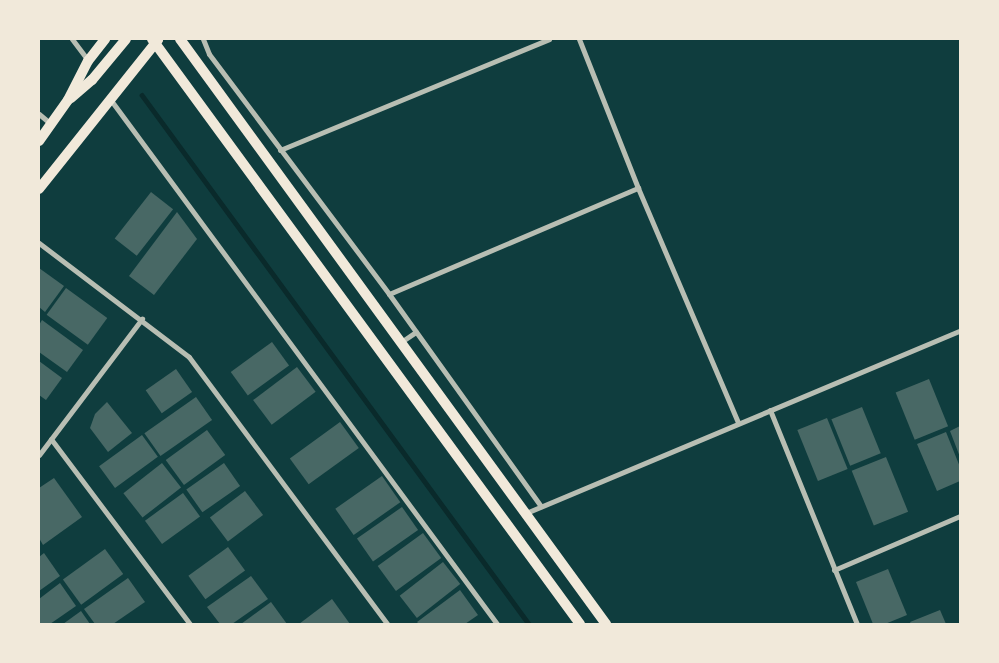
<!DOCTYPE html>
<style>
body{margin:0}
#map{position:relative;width:999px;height:663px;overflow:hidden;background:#0f3d3e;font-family:"IBM Plex Sans",sans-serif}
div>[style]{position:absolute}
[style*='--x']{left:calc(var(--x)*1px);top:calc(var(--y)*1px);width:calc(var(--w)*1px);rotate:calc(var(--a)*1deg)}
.stream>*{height:4.5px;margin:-2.25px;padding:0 2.25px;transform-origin:2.25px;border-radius:2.25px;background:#0a2a2b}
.building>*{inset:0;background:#486865;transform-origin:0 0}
.minor>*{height:5px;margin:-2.5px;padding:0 2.5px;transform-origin:2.5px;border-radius:2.5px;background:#b8beb3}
.secondary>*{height:10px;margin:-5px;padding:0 5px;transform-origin:5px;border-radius:5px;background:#f1e9da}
span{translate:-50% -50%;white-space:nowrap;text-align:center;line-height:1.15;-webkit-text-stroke:5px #f1e9da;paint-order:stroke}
.frame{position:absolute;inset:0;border:40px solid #f1e9da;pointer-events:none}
</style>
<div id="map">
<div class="stream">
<i style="--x:142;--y:95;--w:655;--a:53.81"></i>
</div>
<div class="building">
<i style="left:151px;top:192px;width:28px;height:59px;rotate:38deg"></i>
<i style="clip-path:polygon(177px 212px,197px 239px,154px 295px,129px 276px)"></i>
<i style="clip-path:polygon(39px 268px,64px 286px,45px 312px,39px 307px)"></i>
<i style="left:66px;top:288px;width:51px;height:33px;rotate:36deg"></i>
<i style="clip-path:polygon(42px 320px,83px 350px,67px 372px,39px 352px,39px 325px)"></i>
<i style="left:272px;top:342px;width:29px;height:51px;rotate:54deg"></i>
<i style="clip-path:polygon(39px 361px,62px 378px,46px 400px,39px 395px)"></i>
<i style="left:297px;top:367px;width:31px;height:55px;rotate:53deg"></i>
<i style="left:176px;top:369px;width:28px;height:37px;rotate:55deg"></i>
<i style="left:929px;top:379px;width:51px;height:36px;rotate:68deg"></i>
<i style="left:196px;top:397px;width:28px;height:63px;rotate:55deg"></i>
<i style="clip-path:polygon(107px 402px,132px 433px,108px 452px,90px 428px,95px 414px)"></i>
<i style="left:862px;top:407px;width:50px;height:33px;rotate:68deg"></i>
<i style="left:827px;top:418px;width:55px;height:32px;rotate:68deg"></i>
<i style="left:340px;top:422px;width:32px;height:62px;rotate:54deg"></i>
<i style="clip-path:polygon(960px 426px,960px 457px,950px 431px)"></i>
<i style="left:207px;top:430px;width:31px;height:51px;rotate:54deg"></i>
<i style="clip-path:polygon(946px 432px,960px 467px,960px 481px,937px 491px,917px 444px)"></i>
<i style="left:142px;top:435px;width:27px;height:53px;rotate:54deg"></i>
<i style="left:886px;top:457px;width:59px;height:37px;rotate:68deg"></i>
<i style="left:162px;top:463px;width:31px;height:49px;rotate:52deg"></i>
<i style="left:224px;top:463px;width:28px;height:46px;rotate:55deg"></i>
<i style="left:382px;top:476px;width:32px;height:57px;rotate:55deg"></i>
<i style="clip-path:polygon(54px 478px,82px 517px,43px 545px,39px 538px,39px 488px)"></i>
<i style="left:245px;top:491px;width:30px;height:44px;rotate:53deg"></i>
<i style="left:183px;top:493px;width:29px;height:47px;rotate:54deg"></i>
<i style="left:402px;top:507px;width:28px;height:55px;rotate:55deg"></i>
<i style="left:423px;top:533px;width:31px;height:56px;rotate:54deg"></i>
<i style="left:228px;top:547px;width:29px;height:49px;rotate:54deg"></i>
<i style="left:105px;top:549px;width:31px;height:52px;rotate:54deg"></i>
<i style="clip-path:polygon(44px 553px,60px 576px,39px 591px,39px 557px)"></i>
<i style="left:443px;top:562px;width:28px;height:55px;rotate:52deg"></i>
<i style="clip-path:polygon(888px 569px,907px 615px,885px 624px,873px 624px,856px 582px)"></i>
<i style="clip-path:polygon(251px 576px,268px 599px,232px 624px,220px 624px,207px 607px)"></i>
<i style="clip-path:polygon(128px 578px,145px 602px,113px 624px,95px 624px,84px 609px)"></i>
<i style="clip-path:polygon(60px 583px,76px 606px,50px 624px,39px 624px,39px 599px)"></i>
<i style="clip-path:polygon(460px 590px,478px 615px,465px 624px,419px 624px,417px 622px)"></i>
<i style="clip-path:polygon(332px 599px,350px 624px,299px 624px)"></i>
<i style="clip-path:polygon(271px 602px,287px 624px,241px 624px)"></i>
<i style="clip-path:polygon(940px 610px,946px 624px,911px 624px,910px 622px)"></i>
<i style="clip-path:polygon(81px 611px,90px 624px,63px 624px)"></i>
</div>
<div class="minor">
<i style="--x:72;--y:39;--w:26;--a:53"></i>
<i style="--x:203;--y:39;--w:16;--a:68"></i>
<i style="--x:209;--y:54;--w:300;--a:53.1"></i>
<i style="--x:389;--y:294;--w:261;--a:54.4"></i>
<i style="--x:579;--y:39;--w:160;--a:68.4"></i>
<i style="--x:638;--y:188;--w:255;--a:66.9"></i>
<i style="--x:110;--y:99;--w:652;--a:53.6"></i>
<i style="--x:39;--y:114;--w:16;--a:40"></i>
<i style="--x:280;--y:150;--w:291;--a:-22.4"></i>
<i style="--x:39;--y:243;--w:188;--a:37.2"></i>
<i style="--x:189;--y:357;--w:332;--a:53.4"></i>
<i style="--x:389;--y:294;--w:271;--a:-23.1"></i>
<i style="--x:401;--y:342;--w:18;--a:-34"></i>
<i style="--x:770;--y:410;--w:231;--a:67.9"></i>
<i style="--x:51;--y:439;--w:231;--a:53.1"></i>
<i style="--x:39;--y:455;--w:171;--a:-52.9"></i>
<i style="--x:526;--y:513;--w:471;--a:-22.8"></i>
<i style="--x:834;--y:570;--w:137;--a:-23.2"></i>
</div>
<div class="secondary">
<i style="--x:152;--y:39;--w:725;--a:53.81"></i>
<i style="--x:180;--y:39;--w:724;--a:53.94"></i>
<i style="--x:71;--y:98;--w:28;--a:-41"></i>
<i style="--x:92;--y:80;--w:53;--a:-50.3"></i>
<i style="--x:39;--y:141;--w:50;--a:-54.7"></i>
<i style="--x:68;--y:100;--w:44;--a:-62.9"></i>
<i style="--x:88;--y:61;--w:28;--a:-52"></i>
<i style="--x:39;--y:189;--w:191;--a:-51.4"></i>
</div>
<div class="frame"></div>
</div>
